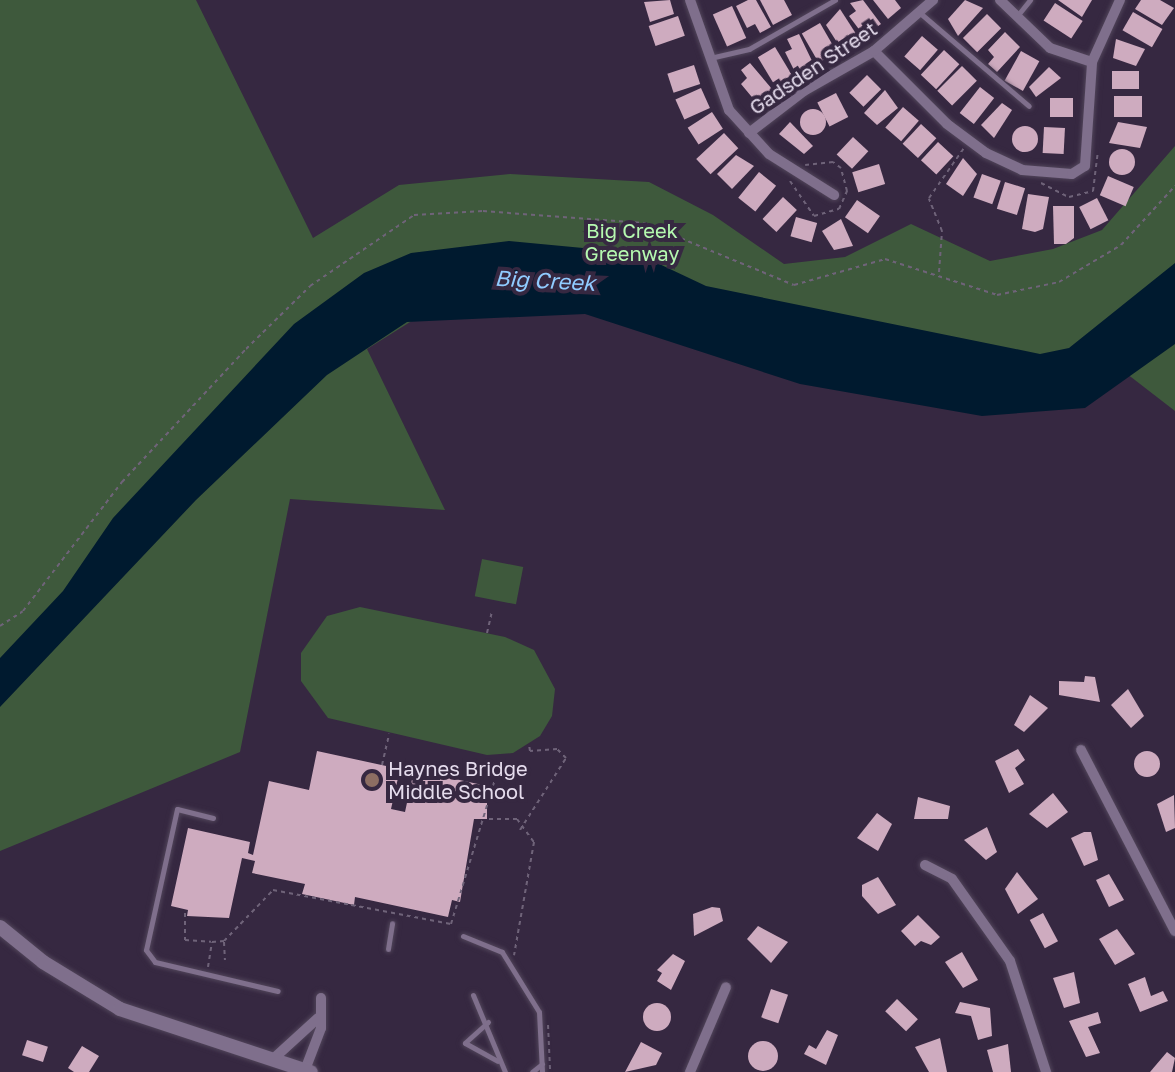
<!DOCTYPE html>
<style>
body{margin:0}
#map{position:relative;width:1175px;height:1072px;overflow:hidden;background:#362841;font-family:"Golos Text",sans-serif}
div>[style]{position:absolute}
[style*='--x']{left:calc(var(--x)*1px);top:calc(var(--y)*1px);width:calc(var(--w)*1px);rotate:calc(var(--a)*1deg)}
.green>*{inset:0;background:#3e593c;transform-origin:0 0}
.water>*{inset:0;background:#001a2f}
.building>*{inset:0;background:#ceabbf;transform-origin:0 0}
.round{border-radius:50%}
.path>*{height:2px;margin-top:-1px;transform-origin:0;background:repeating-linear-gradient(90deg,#6f6379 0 4px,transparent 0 8px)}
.roads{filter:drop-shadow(0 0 2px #51455a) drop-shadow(0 0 2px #51455a)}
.service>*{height:5px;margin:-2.5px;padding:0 2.5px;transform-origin:2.5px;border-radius:2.5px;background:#7f6f8c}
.minor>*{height:10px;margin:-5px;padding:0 5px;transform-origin:5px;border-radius:5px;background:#7f6f8c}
.secondary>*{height:14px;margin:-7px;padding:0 7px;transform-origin:7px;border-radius:7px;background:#7f6f8c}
.dots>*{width:22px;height:22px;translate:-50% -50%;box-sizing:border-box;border:4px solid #362841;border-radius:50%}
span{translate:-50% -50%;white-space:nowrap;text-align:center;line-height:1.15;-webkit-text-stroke:8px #362841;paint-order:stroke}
.street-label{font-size:20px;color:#e5dced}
.park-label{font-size:20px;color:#b5f9b0}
.poi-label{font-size:20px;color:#e5dced}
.left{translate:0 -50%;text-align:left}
.water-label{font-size:22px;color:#90cbff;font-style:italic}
</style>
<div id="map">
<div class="green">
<i style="clip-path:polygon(0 0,196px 0,313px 238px,399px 185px,510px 174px,649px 182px,713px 215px,784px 264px,845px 257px,911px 224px,990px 261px,1053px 249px,1102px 230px,1175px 146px,1175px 411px,1087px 343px,1029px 369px,501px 265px,367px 349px,445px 510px,290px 499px,240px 752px,0 851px)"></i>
<i style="left:482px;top:559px;width:42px;height:38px;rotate:11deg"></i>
<i style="clip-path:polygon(360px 607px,505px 637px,534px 650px,555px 689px,552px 716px,540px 736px,513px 753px,487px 755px,328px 718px,301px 681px,301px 653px,327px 616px)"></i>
</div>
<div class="water">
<i style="clip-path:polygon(509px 241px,636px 253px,706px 286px,1040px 354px,1069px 348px,1175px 263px,1175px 344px,1085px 408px,982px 416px,800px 384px,585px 314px,407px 322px,327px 375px,196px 500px,0 707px,0 658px,63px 591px,113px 518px,294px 324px,364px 273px,411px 253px)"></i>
</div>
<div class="building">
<i style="clip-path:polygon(670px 0,674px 14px,650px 22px,644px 2px)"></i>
<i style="clip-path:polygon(748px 0,756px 0,771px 27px,760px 33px,755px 24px,747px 28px,736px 6px)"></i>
<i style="clip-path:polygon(760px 0,784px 0,792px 15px,773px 25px)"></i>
<i style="clip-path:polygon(863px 0,881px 24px,864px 36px,849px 16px,856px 11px,850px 3px)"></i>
<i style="clip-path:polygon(873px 0,895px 0,901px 8px,888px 19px)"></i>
<i style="clip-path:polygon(965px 0,983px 8px,958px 36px,948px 19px)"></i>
<i style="clip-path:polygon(1058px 0,1092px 0,1082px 17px)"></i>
<i style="clip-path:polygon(1141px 0,1160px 0,1174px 8px,1162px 25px,1135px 9px)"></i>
<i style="left:1055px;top:3px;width:33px;height:21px;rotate:33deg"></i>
<i style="left:732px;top:6px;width:35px;height:21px;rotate:66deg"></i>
<i style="clip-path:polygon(840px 9px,860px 40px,850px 46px,840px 47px,826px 25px)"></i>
<i style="left:1133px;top:12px;width:34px;height:21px;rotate:30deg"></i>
<i style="left:987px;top:14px;width:20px;height:34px;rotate:45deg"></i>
<i style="left:678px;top:16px;width:21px;height:31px;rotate:71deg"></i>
<i style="left:820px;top:23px;width:34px;height:21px;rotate:60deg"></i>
<i style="clip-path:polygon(1005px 32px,1020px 47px,997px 72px,988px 64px,994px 57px,988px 50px)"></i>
<i style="clip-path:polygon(799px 34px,814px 65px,796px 74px,785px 52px,792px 49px,787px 39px)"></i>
<i style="left:922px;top:36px;width:21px;height:27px;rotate:41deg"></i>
<i style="clip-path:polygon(1116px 39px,1145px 49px,1136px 66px,1113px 58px)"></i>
<i style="left:775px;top:47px;width:33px;height:20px;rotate:59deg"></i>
<i style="left:944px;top:50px;width:21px;height:34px;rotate:43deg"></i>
<i style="left:1021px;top:51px;width:21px;height:34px;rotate:29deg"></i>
<i style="clip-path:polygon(750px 63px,772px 89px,756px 102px,741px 84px,747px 78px,741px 70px)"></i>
<i style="left:694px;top:65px;width:20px;height:28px;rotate:72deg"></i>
<i style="left:962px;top:66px;width:21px;height:35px;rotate:45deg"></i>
<i style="clip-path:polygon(1049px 67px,1061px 78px,1036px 97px,1029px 87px)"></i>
<i style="left:1139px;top:71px;width:18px;height:27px;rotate:90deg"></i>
<i style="left:867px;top:75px;width:20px;height:25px;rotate:45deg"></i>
<i style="left:980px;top:87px;width:18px;height:33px;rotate:38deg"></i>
<i style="left:701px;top:88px;width:22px;height:28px;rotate:66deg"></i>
<i style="clip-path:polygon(885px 90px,898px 108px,877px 125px,864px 113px)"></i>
<i style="left:836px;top:93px;width:27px;height:21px;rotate:63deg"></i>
<i style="left:1114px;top:96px;width:28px;height:21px"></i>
<i style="left:1050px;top:98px;width:23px;height:19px"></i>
<i style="clip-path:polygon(1002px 103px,1012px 110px,994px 138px,981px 125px)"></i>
<i style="left:903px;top:107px;width:21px;height:27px;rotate:41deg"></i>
<i class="round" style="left:800px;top:109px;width:26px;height:26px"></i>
<i style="left:712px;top:112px;width:20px;height:29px;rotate:57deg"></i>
<i style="clip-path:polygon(790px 122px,813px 146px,804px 154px,779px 134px)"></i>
<i style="clip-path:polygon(1118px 122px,1147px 127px,1140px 148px,1109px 143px)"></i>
<i style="left:921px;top:124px;width:21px;height:27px;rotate:43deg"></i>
<i class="round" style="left:1012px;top:126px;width:26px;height:26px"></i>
<i style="left:1044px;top:127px;width:21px;height:26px;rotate:3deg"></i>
<i style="left:724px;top:133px;width:21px;height:38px;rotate:47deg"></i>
<i style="left:853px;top:137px;width:21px;height:24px;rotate:43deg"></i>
<i style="left:938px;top:142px;width:21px;height:25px;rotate:43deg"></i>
<i class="round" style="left:1109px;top:149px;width:26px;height:26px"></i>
<i style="clip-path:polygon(736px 155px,754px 166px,732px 189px,717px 174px)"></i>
<i style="clip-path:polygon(963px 158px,977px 174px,963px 196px,946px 184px)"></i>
<i style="left:879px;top:164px;width:21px;height:28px;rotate:73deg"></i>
<i style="left:759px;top:172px;width:22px;height:33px;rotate:39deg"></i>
<i style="left:982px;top:174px;width:20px;height:25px;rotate:20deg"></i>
<i style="left:1108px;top:176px;width:28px;height:21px;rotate:23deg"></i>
<i style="left:1005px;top:182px;width:21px;height:28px;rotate:17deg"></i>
<i style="clip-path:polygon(1028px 194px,1049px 197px,1043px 229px,1035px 232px,1022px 229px)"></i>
<i style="left:783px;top:197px;width:19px;height:30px;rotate:43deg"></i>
<i style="left:1097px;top:198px;width:25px;height:20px;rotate:63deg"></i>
<i style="left:857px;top:200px;width:28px;height:21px;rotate:35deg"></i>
<i style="clip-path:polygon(1053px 206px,1074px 206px,1074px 238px,1066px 244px,1054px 244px)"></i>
<i style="left:796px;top:217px;width:22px;height:20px;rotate:16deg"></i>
<i style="clip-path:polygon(841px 219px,853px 246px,834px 250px,822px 231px)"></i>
<i style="clip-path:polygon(1085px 676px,1095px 677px,1100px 702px,1059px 695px,1059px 681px,1084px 682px)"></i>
<i style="clip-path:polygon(1128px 689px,1144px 716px,1131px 728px,1111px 705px)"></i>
<i style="clip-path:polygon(1030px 695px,1048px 708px,1024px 732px,1014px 725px)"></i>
<i style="clip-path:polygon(1018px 749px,1025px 760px,1015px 768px,1024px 784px,1009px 793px,995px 761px)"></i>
<i style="clip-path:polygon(317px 751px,400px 769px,391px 809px,405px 812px,414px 770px,487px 786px,487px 819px,474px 819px,460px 902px,452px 900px,448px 917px,355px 897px,354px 905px,302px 894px,305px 884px,252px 873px,255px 861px,242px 858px,229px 918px,187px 916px,188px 910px,171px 906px,188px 828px,250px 842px,248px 853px,253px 855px,269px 781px,309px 790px)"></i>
<i class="round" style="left:1134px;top:751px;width:26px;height:26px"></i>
<i style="clip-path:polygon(1053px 793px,1068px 812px,1047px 828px,1029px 814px)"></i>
<i style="clip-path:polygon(1174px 795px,1175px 828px,1166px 832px,1157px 804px)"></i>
<i style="clip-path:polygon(918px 797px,950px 806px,948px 819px,914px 819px)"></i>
<i style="clip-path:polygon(877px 813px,892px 824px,878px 851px,857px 838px)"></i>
<i style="clip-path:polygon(987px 827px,997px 852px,986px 860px,964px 840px)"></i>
<i style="clip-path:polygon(1084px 832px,1091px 832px,1098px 860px,1084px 866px,1071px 838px)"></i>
<i style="clip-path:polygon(1017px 872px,1038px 899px,1018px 914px,1005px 889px)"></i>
<i style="clip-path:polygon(1109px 874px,1124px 900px,1109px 907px,1096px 880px)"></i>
<i style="clip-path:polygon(878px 877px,896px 905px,878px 914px,862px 896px,862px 885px)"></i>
<i style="clip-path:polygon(712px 907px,720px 908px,723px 921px,694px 936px,693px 914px)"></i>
<i style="left:1043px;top:913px;width:32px;height:15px;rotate:62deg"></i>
<i style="clip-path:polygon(918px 915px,940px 937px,931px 945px,921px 941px,915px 946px,901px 931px)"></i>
<i style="clip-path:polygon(758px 926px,788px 942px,771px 963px,747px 939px)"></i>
<i style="clip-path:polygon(1117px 929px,1135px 954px,1115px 965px,1099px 939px)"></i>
<i style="clip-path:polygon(962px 952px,978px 980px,963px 988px,945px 962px)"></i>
<i style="clip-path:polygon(673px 954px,685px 961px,671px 990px,657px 981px,662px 973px,657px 970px)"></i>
<i style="clip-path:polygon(1074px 972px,1080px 1003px,1064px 1008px,1053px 978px)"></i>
<i style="clip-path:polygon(1145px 977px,1151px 996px,1163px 991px,1168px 1001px,1140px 1012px,1128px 984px)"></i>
<i style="left:771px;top:989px;width:18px;height:30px;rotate:19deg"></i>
<i style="left:897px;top:999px;width:29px;height:17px;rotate:44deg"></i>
<i style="clip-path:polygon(960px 1002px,990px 1008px,992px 1036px,978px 1040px,971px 1016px,955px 1013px)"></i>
<i class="round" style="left:643px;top:1003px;width:28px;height:28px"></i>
<i style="clip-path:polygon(1098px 1012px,1101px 1023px,1088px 1027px,1100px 1053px,1086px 1057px,1069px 1021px)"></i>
<i style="clip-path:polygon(827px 1030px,838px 1035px,826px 1065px,804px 1054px,809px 1045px,816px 1049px)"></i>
<i style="clip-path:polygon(940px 1038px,947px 1072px,929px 1072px,915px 1047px)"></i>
<i style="left:27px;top:1040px;width:22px;height:16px;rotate:18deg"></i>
<i class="round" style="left:748px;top:1041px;width:30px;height:30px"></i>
<i style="clip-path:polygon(641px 1042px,662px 1053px,656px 1065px,625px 1072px)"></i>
<i style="clip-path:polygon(1008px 1044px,1011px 1072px,993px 1072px,987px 1050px)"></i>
<i style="clip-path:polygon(82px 1046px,99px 1056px,89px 1072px,74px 1072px,68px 1068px)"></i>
<i style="clip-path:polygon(1167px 1052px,1175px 1058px,1172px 1072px,1150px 1072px)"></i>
</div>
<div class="path">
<i style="--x:790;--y:181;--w:42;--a:55.6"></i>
<i style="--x:814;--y:216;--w:26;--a:-16"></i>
<i style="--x:839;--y:209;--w:20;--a:-66"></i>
<i style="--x:847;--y:191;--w:24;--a:-105"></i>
<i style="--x:841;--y:168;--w:10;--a:-143"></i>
<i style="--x:833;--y:162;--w:28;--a:174"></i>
<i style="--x:1041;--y:183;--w:31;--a:27"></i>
<i style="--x:1069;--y:197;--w:25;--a:-14"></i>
<i style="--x:1093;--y:191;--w:39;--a:-83"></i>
<i style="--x:939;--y:272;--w:41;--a:-85.8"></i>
<i style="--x:942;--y:231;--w:35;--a:-112"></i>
<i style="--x:929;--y:198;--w:61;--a:-55"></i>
<i style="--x:0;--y:626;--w:27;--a:-33"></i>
<i style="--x:23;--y:611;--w:163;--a:-52.5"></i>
<i style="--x:122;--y:482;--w:182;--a:-47"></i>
<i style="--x:246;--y:349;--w:90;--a:-44.5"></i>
<i style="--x:310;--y:286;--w:126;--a:-34.3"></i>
<i style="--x:414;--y:215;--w:69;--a:-3.3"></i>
<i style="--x:483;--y:211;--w:161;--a:4.3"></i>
<i style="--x:644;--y:223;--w:162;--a:22.5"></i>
<i style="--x:794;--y:285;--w:95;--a:-15.9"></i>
<i style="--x:885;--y:259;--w:118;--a:17.8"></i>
<i style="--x:997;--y:295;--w:63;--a:-11.8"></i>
<i style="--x:1059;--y:282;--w:72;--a:-30.8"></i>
<i style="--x:1121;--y:245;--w:80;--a:-47.5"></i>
<i style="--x:487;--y:633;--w:22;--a:-77"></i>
<i style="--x:382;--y:765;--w:32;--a:-77"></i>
<i style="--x:489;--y:819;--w:28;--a:0"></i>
<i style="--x:517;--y:819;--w:29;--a:54"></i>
<i style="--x:534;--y:842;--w:115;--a:100"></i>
<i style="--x:520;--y:830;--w:85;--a:-57.4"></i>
<i style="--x:566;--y:758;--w:13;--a:-135"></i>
<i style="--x:557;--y:749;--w:27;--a:176"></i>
<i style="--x:530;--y:751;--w:6;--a:-99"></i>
<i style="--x:185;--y:913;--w:27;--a:90"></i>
<i style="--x:185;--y:940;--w:26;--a:4"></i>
<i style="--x:224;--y:942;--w:18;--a:87"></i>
<i style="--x:208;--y:967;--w:25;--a:-81"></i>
<i style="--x:212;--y:942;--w:12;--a:-5"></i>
<i style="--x:224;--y:941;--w:71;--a:-46.1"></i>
<i style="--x:273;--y:890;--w:181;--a:10.8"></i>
<i style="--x:451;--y:924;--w:152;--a:-73.1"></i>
<i style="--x:548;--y:1025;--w:44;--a:87.4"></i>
</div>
<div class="roads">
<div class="service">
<i style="--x:920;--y:13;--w:143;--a:40.5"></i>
<i style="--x:1017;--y:16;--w:21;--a:-51"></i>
<i style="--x:710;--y:58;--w:40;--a:-13"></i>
<i style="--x:749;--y:49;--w:99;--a:-29.7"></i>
<i style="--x:213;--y:818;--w:37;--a:-166"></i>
<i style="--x:177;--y:809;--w:144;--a:102.4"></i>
<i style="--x:146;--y:950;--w:15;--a:53"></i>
<i style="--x:155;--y:962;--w:126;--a:13.3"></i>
<i style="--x:463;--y:936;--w:42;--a:22.3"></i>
<i style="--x:502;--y:952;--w:70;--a:58.3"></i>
<i style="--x:539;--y:1012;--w:60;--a:87.1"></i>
<i style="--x:388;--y:949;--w:26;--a:-81"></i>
<i style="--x:473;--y:995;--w:83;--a:67.4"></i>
<i style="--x:488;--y:1022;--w:31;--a:138"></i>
<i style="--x:465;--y:1043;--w:37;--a:29"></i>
<i style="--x:532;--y:1072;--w:13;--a:-39"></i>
</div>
<div class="minor">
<i style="--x:690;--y:0;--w:117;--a:70.5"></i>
<i style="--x:729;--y:110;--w:59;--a:47.7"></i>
<i style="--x:769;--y:154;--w:77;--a:32.2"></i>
<i style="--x:1000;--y:0;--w:69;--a:43.8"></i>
<i style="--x:1050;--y:48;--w:44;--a:18.4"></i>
<i style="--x:874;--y:51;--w:103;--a:45"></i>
<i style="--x:947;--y:124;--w:49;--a:36.6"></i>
<i style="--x:986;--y:153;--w:40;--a:25"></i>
<i style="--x:1022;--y:170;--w:50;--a:4.6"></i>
<i style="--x:1072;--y:174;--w:15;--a:-32"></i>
<i style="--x:1085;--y:166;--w:104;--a:-86.1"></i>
<i style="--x:1092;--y:62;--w:68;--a:-65.7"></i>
<i style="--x:749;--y:133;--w:69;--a:-37.4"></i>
<i style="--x:804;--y:91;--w:81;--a:-29.7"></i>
<i style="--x:874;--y:51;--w:78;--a:-40.8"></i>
<i style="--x:1081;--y:750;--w:204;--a:62.6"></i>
<i style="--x:925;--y:865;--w:30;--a:27"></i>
<i style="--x:952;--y:879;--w:100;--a:54.7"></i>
<i style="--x:1010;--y:961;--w:117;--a:72"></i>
<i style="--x:272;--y:1060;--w:62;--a:-42.4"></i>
<i style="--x:305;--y:1070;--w:45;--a:-69.1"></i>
<i style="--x:321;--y:1028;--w:30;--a:-90"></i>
<i style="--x:690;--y:1072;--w:92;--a:-67"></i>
</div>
<div class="secondary">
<i style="--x:0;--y:927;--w:55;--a:39.1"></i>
<i style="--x:43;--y:962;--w:90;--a:31.4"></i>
<i style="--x:120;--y:1009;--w:201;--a:18.3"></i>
</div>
</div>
<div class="dots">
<i style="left:372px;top:780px;background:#8d6e63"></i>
</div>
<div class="street-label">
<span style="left:813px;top:68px;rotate:-34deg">Gadsden Street</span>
</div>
<div class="park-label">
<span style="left:632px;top:242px">Big Creek<br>Greenway</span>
</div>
<div class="poi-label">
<span class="left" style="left:388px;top:780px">Haynes Bridge<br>Middle School</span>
</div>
<div class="water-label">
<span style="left:545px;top:280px;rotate:3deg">Big Creek</span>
</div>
</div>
